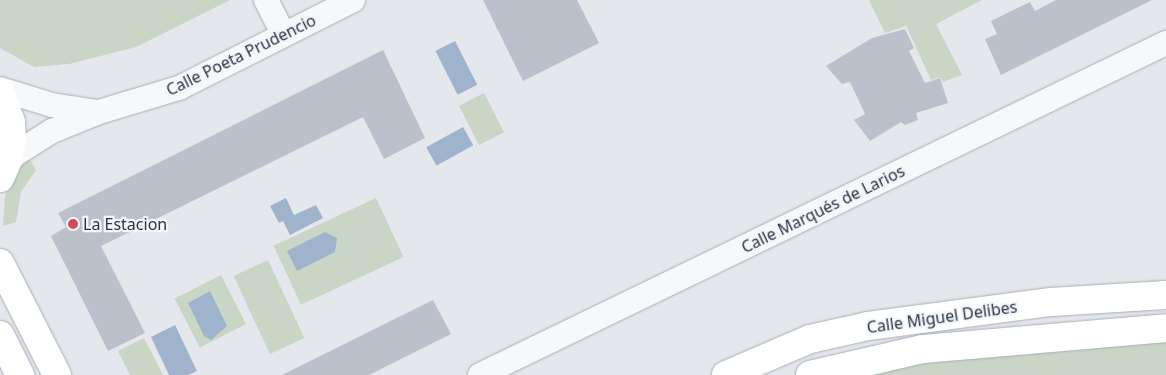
<!DOCTYPE html>
<meta charset="utf-8">
<style>
body{margin:0}
#map{position:relative;width:1166px;height:375px;overflow:hidden;background:#e4e7ec;font-family:"Noto Sans",sans-serif}
div>[style]{position:absolute}
[style*='--x']{left:calc(var(--x)*1px);top:calc(var(--y)*1px);width:calc(var(--w)*1px);rotate:calc(var(--a)*1deg)}
.green>*{inset:0;background:#c9d6c5;transform-origin:0 0}
.water>*{inset:0;background:#9fb4cc;transform-origin:0 0}
.building>*{inset:0;background:#bbc0ca}
.roads{filter:drop-shadow(0 0 1px #a9aeb7) drop-shadow(0 0 1px #a9aeb7)}
.minor>*{height:24px;margin:-12px;padding:0 12px;transform-origin:12px;border-radius:12px;background:#f7f8fa}
.major>*{height:28px;margin:-14px;padding:0 14px;transform-origin:14px;border-radius:14px;background:#fff}
.dots>*{width:14px;height:14px;translate:-50% -50%;box-sizing:border-box;border:2px solid #f4f6f9;border-radius:50%}
span{translate:-50% -50%;white-space:nowrap;text-align:center;line-height:1.15;-webkit-text-stroke:4.5px #f4f6f9;paint-order:stroke}
.street-label{font-size:16px;color:#2b3445}
.poi-label{font-size:16px;color:#2b3445}
.left{translate:0 -50%;text-align:left}
</style>
<div id="map">
<div class="green">
<i style="clip-path:polygon(0 0,230px 0,136px 47px,69px 64px,34px 67px,0 48px)"></i>
<i style="clip-path:polygon(869px 0,982px 0,936px 24px,962px 75px,943px 82px,940px 77px,931px 80px,906px 26px,885px 33px)"></i>
<i style="left:484px;top:93px;width:44px;height:28px;rotate:63deg"></i>
<i style="clip-path:polygon(29px 158px,36px 170px,21px 192px,16px 222px,3px 226px,5px 196px,18px 169px)"></i>
<i style="left:376px;top:198px;width:65px;height:113px;rotate:65deg"></i>
<i style="left:268px;top:260px;width:86px;height:38px;rotate:65deg"></i>
<i style="left:221px;top:275px;width:55px;height:52px;rotate:63deg"></i>
<i style="clip-path:polygon(1166px 328px,1166px 375px,810px 375px)"></i>
<i style="clip-path:polygon(144px 338px,163px 375px,130px 375px,118px 351px)"></i>
</div>
<div class="water">
<i style="left:455px;top:41px;width:49px;height:22px;rotate:63deg"></i>
<i style="left:463px;top:127px;width:21px;height:42px;rotate:61deg"></i>
<i style="clip-path:polygon(286px 198px,294px 215px,316px 205px,323px 218px,290px 235px,283px 221px,279px 223px,270px 206px)"></i>
<i style="clip-path:polygon(325px 232px,337px 238px,335px 252px,297px 271px,287px 251px)"></i>
<i style="clip-path:polygon(210px 291px,227px 326px,211px 340px,204px 336px,188px 303px)"></i>
<i style="clip-path:polygon(175px 325px,197px 371px,188px 375px,169px 375px,151px 337px)"></i>
</div>
<div class="building">
<i style="clip-path:polygon(483px 0,577px 0,599px 43px,523px 81px)"></i>
<i style="clip-path:polygon(1056px 0,1152px 0,1001px 75px,985px 39px,997px 34px,991px 21px,1030px 2px,1035px 11px)"></i>
<i style="clip-path:polygon(905px 29px,914px 48px,909px 51px,925px 83px,940px 78px,948px 103px,916px 113px,918px 120px,905px 125px,901px 122px,870px 141px,854px 120px,865px 114px,850px 82px,842px 84px,826px 66px,872px 38px)"></i>
<i style="clip-path:polygon(383px 50px,425px 138px,384px 159px,363px 117px,101px 246px,145px 333px,108px 351px,51px 236px,66px 227px,58px 213px)"></i>
<i style="clip-path:polygon(433px 300px,451px 334px,369px 375px,282px 375px)"></i>
</div>
<div class="roads">
<div class="minor">
<i style="--x:266;--y:0;--w:38;--a:63"></i>
<i style="--x:0;--y:89;--w:54;--a:17.1"></i>
<i style="--x:52;--y:105;--w:46;--a:8.8"></i>
<i style="--x:9;--y:158;--w:51;--a:-32.1"></i>
<i style="--x:52;--y:131;--w:51;--a:-22"></i>
<i style="--x:99;--y:112;--w:84;--a:-16.7"></i>
<i style="--x:179;--y:88;--w:195;--a:-26.8"></i>
<i style="--x:480;--y:375;--w:762;--a:-25.83"></i>
</div>
<div class="major">
<i style="--x:0;--y:92;--w:32;--a:70"></i>
<i style="--x:11;--y:122;--w:19;--a:87"></i>
<i style="--x:12;--y:141;--w:17;--a:100"></i>
<i style="--x:9;--y:158;--w:22;--a:114"></i>
<i style="--x:0;--y:263;--w:126;--a:63"></i>
<i style="--x:0;--y:335;--w:45;--a:63.4"></i>
<i style="--x:726;--y:375;--w:91;--a:-23.2"></i>
<i style="--x:810;--y:339;--w:59;--a:-12.6"></i>
<i style="--x:868;--y:326;--w:185;--a:-7.5"></i>
<i style="--x:1051;--y:302;--w:115;--a:-3.5"></i>
<i style="--x:810;--y:375;--w:116;--a:-13"></i>
<i style="--x:923;--y:349;--w:244;--a:-4.9"></i>
</div>
</div>
<div class="dots">
<i style="left:73px;top:224px;background:#d1495b"></i>
</div>
<div class="street-label">
<span style="left:241px;top:55px;rotate:-26deg">Calle Poeta Prudencio</span>
<span style="left:823px;top:209px;rotate:-26deg">Calle Marqués de Larios</span>
<span style="left:942px;top:317px;rotate:-8deg">Calle Miguel Delibes</span>
</div>
<div class="poi-label">
<span class="left" style="left:83px;top:224px">La Estacion</span>
</div>
</div>
